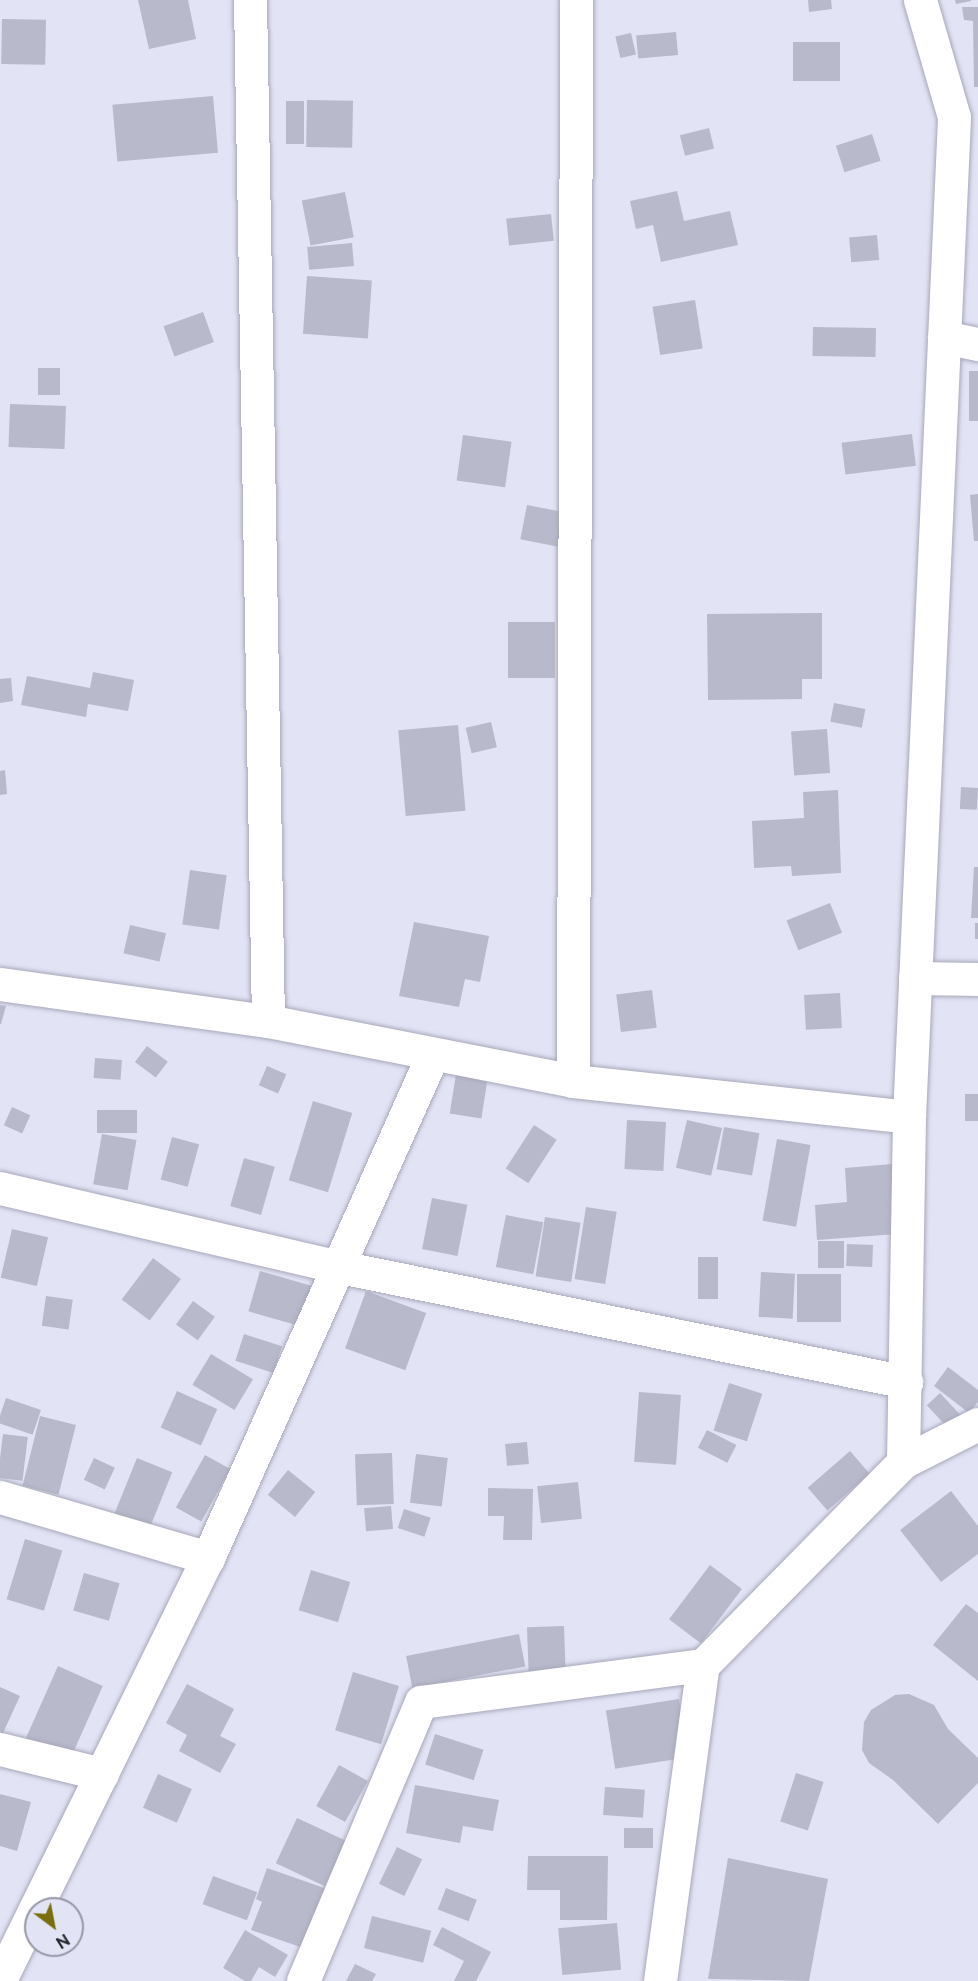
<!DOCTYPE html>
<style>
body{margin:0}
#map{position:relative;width:978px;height:1981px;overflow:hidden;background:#e2e3f5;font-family:Raleway,sans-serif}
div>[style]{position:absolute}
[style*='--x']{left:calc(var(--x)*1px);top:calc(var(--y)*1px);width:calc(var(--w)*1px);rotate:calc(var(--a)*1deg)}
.building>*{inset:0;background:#b8b9cb;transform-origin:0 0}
.roads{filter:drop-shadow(0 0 2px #a7a8b9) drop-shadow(0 0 2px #a7a8b9)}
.minor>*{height:33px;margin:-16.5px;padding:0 16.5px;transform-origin:16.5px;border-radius:16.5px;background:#fff}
span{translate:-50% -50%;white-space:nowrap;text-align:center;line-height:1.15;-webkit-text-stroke:4.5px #e2e3f5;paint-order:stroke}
.north{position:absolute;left:24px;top:1897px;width:60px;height:60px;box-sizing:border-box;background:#e2e3f5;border:2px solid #9797a5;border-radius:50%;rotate:148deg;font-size:16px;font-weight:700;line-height:24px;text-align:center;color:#26262d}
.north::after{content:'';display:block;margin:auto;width:21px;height:27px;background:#796e0b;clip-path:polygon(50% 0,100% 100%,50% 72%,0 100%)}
</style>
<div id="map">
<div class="building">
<i style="clip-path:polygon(138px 0,188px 0,196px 39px,149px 49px)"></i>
<i style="clip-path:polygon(808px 0,831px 0,832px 9px,809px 12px)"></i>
<i style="clip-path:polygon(955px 0,971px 0,971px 1px,956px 4px)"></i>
<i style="clip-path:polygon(962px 7px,978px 7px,978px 87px,974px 87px,973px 21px,964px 20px)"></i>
<i style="left:2px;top:19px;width:44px;height:45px;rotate:1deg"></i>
<i style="left:676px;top:32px;width:23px;height:40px;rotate:85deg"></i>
<i style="left:631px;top:33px;width:22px;height:16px;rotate:77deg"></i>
<i style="left:793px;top:42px;width:47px;height:39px"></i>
<i style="left:213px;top:96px;width:57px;height:101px;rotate:85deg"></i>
<i style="left:307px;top:100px;width:46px;height:47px;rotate:1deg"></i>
<i style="left:286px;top:101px;width:18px;height:43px"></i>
<i style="left:709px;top:128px;width:21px;height:30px;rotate:76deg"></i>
<i style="left:872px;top:134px;width:28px;height:38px;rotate:72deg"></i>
<i style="clip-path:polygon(677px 191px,684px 221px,730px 211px,738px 245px,661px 262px,653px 225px,636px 229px,630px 201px)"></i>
<i style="left:345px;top:192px;width:46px;height:44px;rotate:79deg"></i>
<i style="left:551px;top:214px;width:27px;height:45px;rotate:84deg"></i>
<i style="left:877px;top:235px;width:25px;height:28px;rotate:85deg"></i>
<i style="left:352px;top:243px;width:23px;height:45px;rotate:85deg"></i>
<i style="left:307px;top:276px;width:65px;height:58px;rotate:4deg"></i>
<i style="left:695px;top:300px;width:49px;height:43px;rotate:81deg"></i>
<i style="left:203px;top:312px;width:32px;height:42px;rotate:70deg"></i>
<i style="left:813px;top:327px;width:63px;height:29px;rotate:1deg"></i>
<i style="left:38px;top:368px;width:22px;height:27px"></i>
<i style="left:969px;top:371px;width:9px;height:50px"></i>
<i style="left:10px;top:404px;width:56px;height:43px;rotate:2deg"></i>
<i style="left:912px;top:434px;width:32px;height:71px;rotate:83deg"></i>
<i style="left:463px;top:435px;width:49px;height:46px;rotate:8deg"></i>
<i style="clip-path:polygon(978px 494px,978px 541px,974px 541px,970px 495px)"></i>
<i style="left:527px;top:505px;width:41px;height:35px;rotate:11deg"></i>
<i style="clip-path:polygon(822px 613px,822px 679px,802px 679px,802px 699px,708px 700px,707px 614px)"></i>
<i style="left:508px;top:622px;width:47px;height:56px"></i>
<i style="clip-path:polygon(93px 672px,134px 680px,128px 711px,88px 704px,86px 717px,21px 705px,27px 676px,90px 688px)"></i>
<i style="clip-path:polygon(11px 678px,13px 701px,0 703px,0 679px)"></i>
<i style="left:834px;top:703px;width:32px;height:19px;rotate:11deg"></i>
<i style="left:491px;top:722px;width:26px;height:26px;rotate:77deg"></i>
<i style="left:458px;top:725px;width:86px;height:60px;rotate:85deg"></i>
<i style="left:827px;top:729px;width:44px;height:36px;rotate:86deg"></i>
<i style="clip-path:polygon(5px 770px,7px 794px,0 795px,0 771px)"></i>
<i style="left:961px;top:787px;width:17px;height:22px;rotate:3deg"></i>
<i style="clip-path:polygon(838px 790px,841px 873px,792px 876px,791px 866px,754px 868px,752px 821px,804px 818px,803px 792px)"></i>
<i style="clip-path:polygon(974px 867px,978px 867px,978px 918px,971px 918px)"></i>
<i style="left:190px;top:870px;width:37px;height:55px;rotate:8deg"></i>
<i style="left:830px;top:903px;width:32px;height:47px;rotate:68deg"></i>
<i style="clip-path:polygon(414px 922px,489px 936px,480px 982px,465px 979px,459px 1007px,399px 996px)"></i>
<i style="left:975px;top:923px;width:3px;height:16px"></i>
<i style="left:130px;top:925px;width:37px;height:29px;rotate:13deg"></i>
<i style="left:652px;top:990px;width:38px;height:36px;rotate:83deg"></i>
<i style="left:840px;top:993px;width:35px;height:36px;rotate:87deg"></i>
<i style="clip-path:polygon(0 1005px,6px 1006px,1px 1024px,0 1024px)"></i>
<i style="left:147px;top:1046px;width:26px;height:20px;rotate:37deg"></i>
<i style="left:95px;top:1058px;width:27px;height:20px;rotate:4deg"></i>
<i style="left:267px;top:1066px;width:21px;height:21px;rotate:23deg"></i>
<i style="left:456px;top:1074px;width:32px;height:40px;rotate:9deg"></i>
<i style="left:965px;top:1094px;width:13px;height:27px"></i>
<i style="left:313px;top:1101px;width:41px;height:83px;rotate:17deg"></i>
<i style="left:12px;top:1107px;width:20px;height:20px;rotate:24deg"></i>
<i style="left:137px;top:1110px;width:23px;height:40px;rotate:90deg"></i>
<i style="left:627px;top:1120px;width:39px;height:49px;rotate:3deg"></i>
<i style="left:687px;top:1120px;width:36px;height:49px;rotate:13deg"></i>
<i style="left:534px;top:1125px;width:27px;height:52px;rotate:33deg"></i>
<i style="left:724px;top:1127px;width:36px;height:43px;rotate:10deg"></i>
<i style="left:102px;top:1134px;width:35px;height:51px;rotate:10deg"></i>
<i style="left:172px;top:1137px;width:28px;height:44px;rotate:15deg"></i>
<i style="left:777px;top:1139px;width:34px;height:83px;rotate:10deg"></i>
<i style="left:244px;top:1158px;width:32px;height:50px;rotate:16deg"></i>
<i style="clip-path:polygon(892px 1164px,897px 1234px,817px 1240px,815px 1205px,847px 1202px,845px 1168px)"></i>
<i style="left:432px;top:1198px;width:36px;height:52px;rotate:11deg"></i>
<i style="left:586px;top:1207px;width:31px;height:73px;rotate:9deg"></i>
<i style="left:506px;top:1215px;width:38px;height:53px;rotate:11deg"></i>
<i style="left:545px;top:1217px;width:36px;height:60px;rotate:9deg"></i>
<i style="left:12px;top:1229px;width:37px;height:50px;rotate:13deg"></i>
<i style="left:818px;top:1241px;width:26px;height:27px"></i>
<i style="left:847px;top:1244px;width:26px;height:22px;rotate:2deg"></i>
<i style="left:698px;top:1257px;width:20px;height:42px"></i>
<i style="left:153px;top:1258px;width:35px;height:52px;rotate:37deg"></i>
<i style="left:260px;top:1271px;width:57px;height:42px;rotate:16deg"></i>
<i style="left:761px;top:1272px;width:34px;height:45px;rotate:3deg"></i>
<i style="left:797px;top:1274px;width:44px;height:48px"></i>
<i style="left:366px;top:1291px;width:64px;height:61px;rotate:20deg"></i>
<i style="left:46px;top:1296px;width:27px;height:30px;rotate:8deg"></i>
<i style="left:193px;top:1301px;width:27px;height:29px;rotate:36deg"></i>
<i style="left:244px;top:1334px;width:40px;height:28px;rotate:18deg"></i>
<i style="left:211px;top:1354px;width:49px;height:36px;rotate:31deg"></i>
<i style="clip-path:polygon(948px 1367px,978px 1390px,978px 1402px,969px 1413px,934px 1386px)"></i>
<i style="left:729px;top:1383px;width:35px;height:50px;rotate:18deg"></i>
<i style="left:177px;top:1391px;width:44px;height:40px;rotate:24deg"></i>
<i style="left:639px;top:1392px;width:42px;height:70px;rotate:4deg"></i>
<i style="left:940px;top:1393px;width:33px;height:18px;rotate:47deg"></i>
<i style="left:6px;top:1398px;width:37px;height:26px;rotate:19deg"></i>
<i style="left:40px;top:1416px;width:37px;height:72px;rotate:14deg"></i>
<i style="left:707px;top:1430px;width:33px;height:20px;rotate:27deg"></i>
<i style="left:3px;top:1434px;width:25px;height:44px;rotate:7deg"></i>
<i style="left:527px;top:1442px;width:22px;height:22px;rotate:85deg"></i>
<i style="left:850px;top:1451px;width:30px;height:56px;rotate:49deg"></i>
<i style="left:392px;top:1453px;width:51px;height:37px;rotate:88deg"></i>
<i style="left:416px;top:1454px;width:32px;height:49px;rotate:7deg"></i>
<i style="left:205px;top:1455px;width:29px;height:60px;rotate:29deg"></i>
<i style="left:94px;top:1458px;width:23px;height:24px;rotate:25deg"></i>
<i style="left:137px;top:1458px;width:38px;height:67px;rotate:22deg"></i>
<i style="left:288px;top:1470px;width:35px;height:32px;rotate:39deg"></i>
<i style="left:578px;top:1482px;width:37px;height:41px;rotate:84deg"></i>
<i style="clip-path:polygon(488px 1488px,533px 1489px,532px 1540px,503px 1540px,504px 1516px,488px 1516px)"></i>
<i style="clip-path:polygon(951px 1491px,978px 1526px,978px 1554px,941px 1582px,900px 1530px)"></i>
<i style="left:391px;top:1506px;width:23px;height:27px;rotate:85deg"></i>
<i style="left:404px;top:1509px;width:28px;height:20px;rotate:18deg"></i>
<i style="left:25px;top:1539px;width:39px;height:63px;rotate:17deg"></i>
<i style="left:710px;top:1565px;width:40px;height:68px;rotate:37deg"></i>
<i style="left:311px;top:1570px;width:41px;height:42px;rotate:17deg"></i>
<i style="left:84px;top:1573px;width:37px;height:39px;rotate:16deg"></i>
<i style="clip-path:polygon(966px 1604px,978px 1613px,978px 1681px,933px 1645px)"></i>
<i style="left:564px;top:1626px;width:49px;height:37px;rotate:88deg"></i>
<i style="left:519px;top:1634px;width:33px;height:115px;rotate:79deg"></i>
<i style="left:58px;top:1666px;width:49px;height:81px;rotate:24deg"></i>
<i style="left:353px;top:1672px;width:48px;height:61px;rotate:17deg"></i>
<i style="clip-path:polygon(187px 1684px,234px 1709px,220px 1736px,236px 1744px,220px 1773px,179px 1751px,187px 1735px,166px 1723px)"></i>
<i style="clip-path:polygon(0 1687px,20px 1696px,3px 1733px,0 1731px)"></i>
<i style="clip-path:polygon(909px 1694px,934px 1705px,948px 1729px,978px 1758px,978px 1783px,938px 1824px,893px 1780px,869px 1763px,862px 1750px,864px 1722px,871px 1710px,895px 1695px)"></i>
<i style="left:679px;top:1699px;width:59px;height:74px;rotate:81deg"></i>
<i style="left:435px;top:1734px;width:51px;height:32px;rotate:18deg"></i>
<i style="left:339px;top:1765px;width:33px;height:47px;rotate:29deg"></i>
<i style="left:796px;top:1773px;width:29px;height:51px;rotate:18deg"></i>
<i style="left:158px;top:1774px;width:37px;height:37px;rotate:24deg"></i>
<i style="clip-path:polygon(415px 1785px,499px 1800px,493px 1831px,463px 1826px,460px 1843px,406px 1833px)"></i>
<i style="left:605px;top:1787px;width:40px;height:28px;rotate:4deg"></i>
<i style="clip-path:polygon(0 1794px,31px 1802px,17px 1851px,0 1846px)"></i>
<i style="left:297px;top:1818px;width:54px;height:50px;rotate:25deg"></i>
<i style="left:653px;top:1828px;width:20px;height:29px;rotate:90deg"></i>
<i style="left:397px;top:1847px;width:28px;height:41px;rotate:26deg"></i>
<i style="clip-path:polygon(528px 1856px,608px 1856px,607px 1920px,560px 1920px,560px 1890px,527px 1890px)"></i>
<i style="clip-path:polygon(728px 1858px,828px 1879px,809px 1981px,708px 1979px)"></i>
<i style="clip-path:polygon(267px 1868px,330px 1890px,309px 1950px,251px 1930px,262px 1902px,256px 1899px)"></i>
<i style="left:213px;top:1876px;width:47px;height:30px;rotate:20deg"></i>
<i style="left:446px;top:1888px;width:33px;height:23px;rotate:21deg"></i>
<i style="left:372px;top:1916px;width:61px;height:33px;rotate:14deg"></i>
<i style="left:617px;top:1923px;width:47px;height:59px;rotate:85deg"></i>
<i style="clip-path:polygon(442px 1927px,491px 1952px,476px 1981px,454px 1981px,464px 1961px,433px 1945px)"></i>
<i style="clip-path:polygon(245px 1930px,288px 1955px,275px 1977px,259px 1967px,251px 1981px,245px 1981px,223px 1968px)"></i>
<i style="clip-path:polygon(355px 1964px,376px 1974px,372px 1981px,346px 1981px)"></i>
</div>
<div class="roads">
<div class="minor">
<i style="--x:250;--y:0;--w:1021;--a:88.99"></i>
<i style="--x:944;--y:337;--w:35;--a:12"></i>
<i style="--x:915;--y:978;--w:63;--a:0.9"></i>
<i style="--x:0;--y:984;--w:271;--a:7.9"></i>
<i style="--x:268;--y:1021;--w:311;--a:11.1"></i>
<i style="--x:573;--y:1081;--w:338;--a:6.1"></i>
<i style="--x:573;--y:1081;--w:1081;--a:-89.84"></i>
<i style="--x:0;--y:1188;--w:344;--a:13.1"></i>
<i style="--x:335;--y:1266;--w:583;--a:11.48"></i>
<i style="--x:903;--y:1462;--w:345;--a:-89"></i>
<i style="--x:909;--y:1117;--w:1001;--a:-87.42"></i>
<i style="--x:954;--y:117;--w:122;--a:-106.2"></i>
<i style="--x:0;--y:1497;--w:217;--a:16.3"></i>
<i style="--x:0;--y:1749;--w:105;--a:13.8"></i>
<i style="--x:0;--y:1980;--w:470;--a:-63.8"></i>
<i style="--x:208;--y:1558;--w:550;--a:-65.95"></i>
<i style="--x:303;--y:1981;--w:303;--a:-67.1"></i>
<i style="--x:421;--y:1702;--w:284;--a:-7.5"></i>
<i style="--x:660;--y:1981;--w:319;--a:-82.3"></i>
<i style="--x:703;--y:1665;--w:285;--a:-45.4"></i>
<i style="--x:903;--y:1462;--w:84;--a:-26.9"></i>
</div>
</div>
<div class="north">N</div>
</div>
